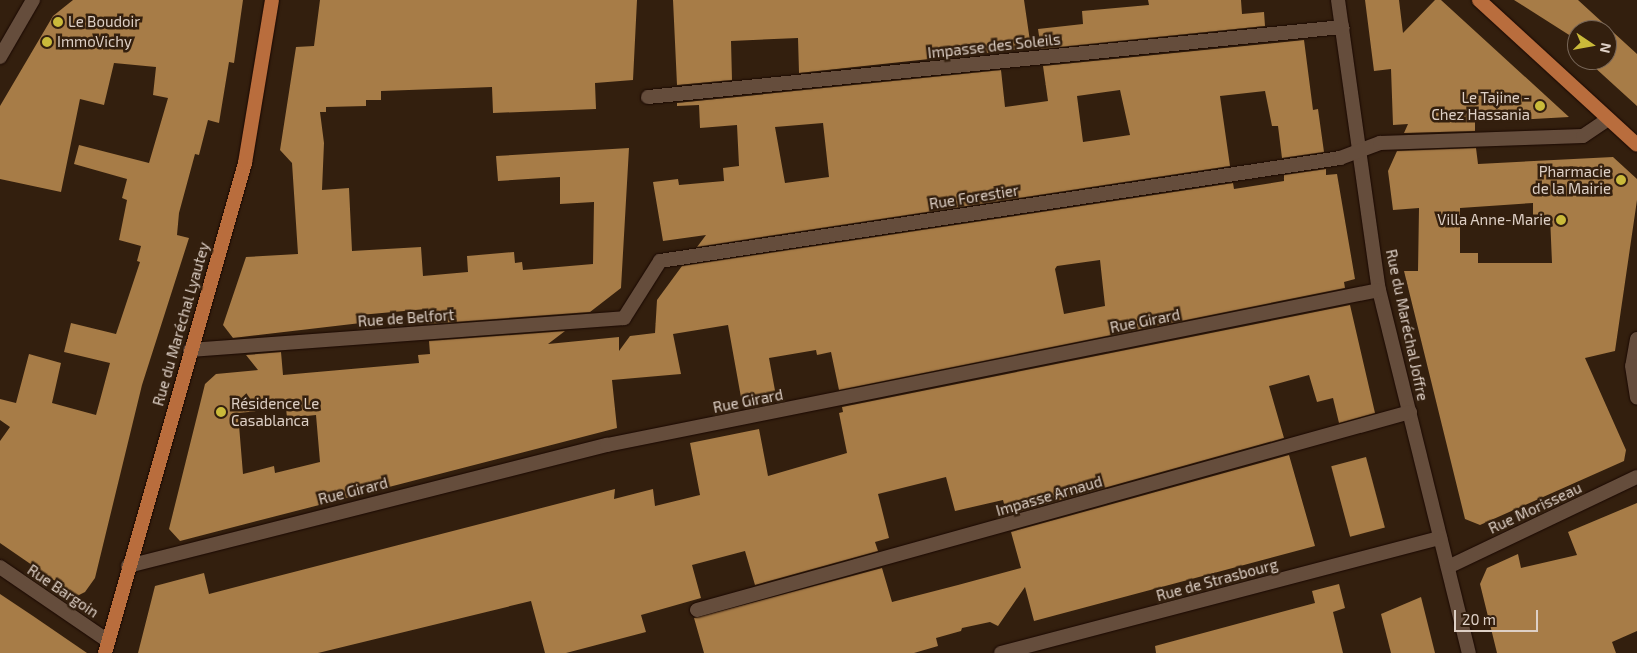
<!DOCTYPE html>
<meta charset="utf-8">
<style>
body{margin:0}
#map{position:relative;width:1637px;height:653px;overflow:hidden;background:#331f0e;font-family:"Exo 2",sans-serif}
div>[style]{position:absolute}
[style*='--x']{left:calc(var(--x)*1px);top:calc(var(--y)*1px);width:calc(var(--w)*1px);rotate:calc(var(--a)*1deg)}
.building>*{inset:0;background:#a77c47;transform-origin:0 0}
.roads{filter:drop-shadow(0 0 1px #1a0800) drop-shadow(0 0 1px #1a0800)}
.minor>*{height:14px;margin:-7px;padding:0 7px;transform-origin:7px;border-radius:7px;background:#654d3c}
.primary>*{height:14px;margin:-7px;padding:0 7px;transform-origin:7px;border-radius:7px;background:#b96d3d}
.dots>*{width:14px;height:14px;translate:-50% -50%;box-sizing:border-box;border:2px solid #331f0e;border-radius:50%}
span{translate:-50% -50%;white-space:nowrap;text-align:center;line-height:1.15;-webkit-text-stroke:5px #331f0e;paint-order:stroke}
.poi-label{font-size:15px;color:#ded0c6}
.left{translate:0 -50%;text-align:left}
.right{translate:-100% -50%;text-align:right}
.street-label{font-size:15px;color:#ded0c6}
.north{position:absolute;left:1567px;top:20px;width:50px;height:50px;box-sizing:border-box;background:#331f0e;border:1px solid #776658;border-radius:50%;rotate:102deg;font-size:14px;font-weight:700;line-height:20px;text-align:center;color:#ded0c6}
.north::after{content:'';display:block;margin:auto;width:18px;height:22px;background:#caba3a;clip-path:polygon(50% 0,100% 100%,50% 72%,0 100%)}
.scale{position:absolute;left:1454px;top:610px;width:84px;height:22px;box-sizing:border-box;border:2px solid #ded0c6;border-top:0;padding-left:6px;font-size:15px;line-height:18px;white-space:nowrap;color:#ded0c6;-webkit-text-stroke:4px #331f0e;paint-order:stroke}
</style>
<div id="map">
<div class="building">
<i style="clip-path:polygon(73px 0,243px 0,234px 63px,229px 62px,219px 123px,208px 120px,199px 155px,195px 154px,179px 213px,177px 235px,189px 238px,142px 385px,95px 578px,85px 592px,77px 596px,0 543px,0 441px,10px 427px,0 420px,0 399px,16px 403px,29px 354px,61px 363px,52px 403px,96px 415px,110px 363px,64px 352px,71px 323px,116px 334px,140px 262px,137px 261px,141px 246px,119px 240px,127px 200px,122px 198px,127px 179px,74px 164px,79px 145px,149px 163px,168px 98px,153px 95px,156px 67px,114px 63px,104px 105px,80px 99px,61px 192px,0 179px,0 106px,53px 16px)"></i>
<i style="clip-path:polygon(320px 0,637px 0,633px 80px,595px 83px,596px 109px,493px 113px,492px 87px,381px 91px,381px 100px,366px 100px,366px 106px,326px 107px,326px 112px,320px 112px,324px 143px,322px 190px,349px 188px,352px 251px,421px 247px,423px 276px,468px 272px,467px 256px,514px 252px,515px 263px,522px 262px,523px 270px,593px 264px,594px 202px,560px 204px,560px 177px,498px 181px,496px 156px,629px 148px,621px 288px,590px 312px,427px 324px,426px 309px,360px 315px,361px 323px,233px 338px,223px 325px,246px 257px,298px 254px,292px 163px,280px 150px,296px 47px,314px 46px)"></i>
<i style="clip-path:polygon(673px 0,1024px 0,1031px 48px,799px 73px,798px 38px,731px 41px,732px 80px,677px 85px)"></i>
<i style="clip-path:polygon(1148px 0,1241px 0,1242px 14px,1264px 12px,1265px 26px,1041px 49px,1038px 29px,1083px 24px,1082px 11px,1149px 5px)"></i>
<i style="clip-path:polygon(1365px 0,1399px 0,1403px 33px,1435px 0,1441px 0,1569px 117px,1475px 122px,1475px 131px,1404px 133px,1408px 124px,1393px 125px,1391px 69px,1374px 71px)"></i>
<i style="clip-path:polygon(1514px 0,1578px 0,1637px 54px,1637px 106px,1592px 65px,1597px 60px,1607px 60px,1607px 30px,1577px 30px,1577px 40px)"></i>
<i style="clip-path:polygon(evenodd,1304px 40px,1313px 110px,1318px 109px,1324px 152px,1282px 158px,1278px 126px,1272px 126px,1265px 91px,1220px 96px,1230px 166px,697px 247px,706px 235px,663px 241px,653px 182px,678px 179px,679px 185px,724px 181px,723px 168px,739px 166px,737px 125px,700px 128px,699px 105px,677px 106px,677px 103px,1001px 70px,1005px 107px,1048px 101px,1043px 66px,1304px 40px,1120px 90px,1130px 135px,1083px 142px,1077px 96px,1120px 90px,1304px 40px,823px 123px,829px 177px,785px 183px,775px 127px,823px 123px)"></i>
<i style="clip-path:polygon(evenodd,1476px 148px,1478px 164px,1613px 157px,1637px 179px,1637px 200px,1615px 351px,1585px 358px,1626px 450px,1624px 461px,1480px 525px,1465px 519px,1404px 271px,1418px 271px,1419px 208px,1393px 210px,1388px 171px,1397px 151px,1476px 148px,1533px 203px,1533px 217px,1550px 216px,1552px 263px,1478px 263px,1478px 253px,1460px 253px,1460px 208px,1533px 203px)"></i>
<i style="clip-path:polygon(evenodd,1326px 169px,1326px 175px,1337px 174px,1355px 279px,1344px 282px,1345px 288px,839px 390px,831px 352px,817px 355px,816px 350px,769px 358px,776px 396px,742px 403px,728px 325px,673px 334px,681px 374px,612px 380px,617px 428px,180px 541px,169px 529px,205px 384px,216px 374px,258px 370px,246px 355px,281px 352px,283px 375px,419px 363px,418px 355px,430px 354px,429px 341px,565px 331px,548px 344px,619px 337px,619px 351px,630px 336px,655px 333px,657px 300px,682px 266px,1233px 183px,1234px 189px,1284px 181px,1284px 175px,1326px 169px,1100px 260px,1105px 306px,1064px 314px,1055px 269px,1057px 266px,1100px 260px,1326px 169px,286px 408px,287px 418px,316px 415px,320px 462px,275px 473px,274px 466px,243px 474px,238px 413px,286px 408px)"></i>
<i style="clip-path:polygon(1350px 305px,1375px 413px,1339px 423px,1333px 398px,1317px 402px,1309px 375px,1269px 386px,1284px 438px,1007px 515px,1003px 500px,955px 511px,946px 477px,878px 494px,889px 538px,875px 542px,878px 551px,755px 585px,745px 551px,692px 565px,701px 598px,641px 615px,646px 632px,566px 653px,545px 653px,531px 601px,318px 653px,138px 653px,155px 586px,204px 573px,209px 594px,615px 489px,614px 499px,653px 489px,655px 506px,700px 495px,690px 443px,759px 429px,768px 476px,847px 453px,839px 413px,843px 412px,842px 407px)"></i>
<i style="clip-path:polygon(1289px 455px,1315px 546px,1034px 621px,1025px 587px,998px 626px,990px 622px,962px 628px,961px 631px,936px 638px,938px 646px,914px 653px,704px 653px,694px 618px,882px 568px,892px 602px,958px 585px,1021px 568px,1011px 532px)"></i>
<i style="left:1366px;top:457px;width:73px;height:36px;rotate:75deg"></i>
<i style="clip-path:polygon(1637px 503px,1637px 631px,1612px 642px,1616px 653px,1497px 653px,1480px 584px,1487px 568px,1518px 554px,1521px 568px,1577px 555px,1568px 532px)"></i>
<i style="clip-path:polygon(1339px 584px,1345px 608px,1333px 612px,1343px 653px,1156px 653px,1155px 646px,1315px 603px,1312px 591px)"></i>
<i style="clip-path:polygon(0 594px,33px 616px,87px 653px,0 653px)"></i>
<i style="clip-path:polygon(1421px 597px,1435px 653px,1391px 653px,1381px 614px)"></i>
</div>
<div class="roads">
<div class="minor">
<i style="--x:1338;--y:0;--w:293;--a:82"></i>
<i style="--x:1379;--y:290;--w:374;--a:76.1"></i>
<i style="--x:0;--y:57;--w:66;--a:-59.9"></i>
<i style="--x:648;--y:97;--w:698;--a:-5.76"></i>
<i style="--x:1637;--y:339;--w:27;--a:100"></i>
<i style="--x:1632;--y:366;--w:32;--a:81"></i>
<i style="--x:190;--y:350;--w:435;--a:-4.2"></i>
<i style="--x:624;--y:318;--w:67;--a:-57.7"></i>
<i style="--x:660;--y:261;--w:688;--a:-8.61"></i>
<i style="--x:1340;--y:158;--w:43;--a:-20.6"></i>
<i style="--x:1380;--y:143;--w:203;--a:-2"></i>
<i style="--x:1583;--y:136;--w:30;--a:-34"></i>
<i style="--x:128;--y:566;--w:494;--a:-14.2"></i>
<i style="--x:607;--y:445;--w:787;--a:-11.35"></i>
<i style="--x:0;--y:567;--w:131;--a:34.4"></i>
<i style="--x:1448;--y:567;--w:209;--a:-25.5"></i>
<i style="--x:697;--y:610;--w:740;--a:-15.52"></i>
<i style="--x:1001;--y:653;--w:454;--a:-14.7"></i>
</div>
<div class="primary">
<i style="--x:1479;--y:0;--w:214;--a:42.5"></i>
<i style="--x:105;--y:653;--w:510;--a:-74.05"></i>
<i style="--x:245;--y:163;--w:165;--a:-80.6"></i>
</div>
</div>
<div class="dots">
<i style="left:58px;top:22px;background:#caba3a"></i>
<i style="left:47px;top:42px;background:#caba3a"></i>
<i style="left:1540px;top:106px;background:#caba3a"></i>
<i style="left:1621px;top:180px;background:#caba3a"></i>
<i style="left:1561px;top:220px;background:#caba3a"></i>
<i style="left:221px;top:412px;background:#caba3a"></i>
</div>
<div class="poi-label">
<span class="left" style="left:68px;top:22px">Le Boudoir</span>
<span class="left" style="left:57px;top:42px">ImmoVichy</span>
<span class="right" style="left:1530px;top:106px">Le Tajine -<br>Chez Hassania</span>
<span class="right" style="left:1611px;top:180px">Pharmacie<br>de la Mairie</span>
<span class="right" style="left:1551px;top:220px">Villa Anne-Marie</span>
<span class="left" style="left:231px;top:412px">Résidence Le<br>Casablanca</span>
</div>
<div class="street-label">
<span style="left:994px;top:46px;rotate:-6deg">Impasse des Soleils</span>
<span style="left:974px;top:197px;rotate:-9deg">Rue Forestier</span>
<span style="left:406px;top:318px;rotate:-4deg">Rue de Belfort</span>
<span style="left:1145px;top:321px;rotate:-11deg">Rue Girard</span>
<span style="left:181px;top:324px;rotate:-74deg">Rue du Maréchal Lyautey</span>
<span style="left:1407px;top:325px;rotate:78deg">Rue du Maréchal Joffre</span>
<span style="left:748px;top:401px;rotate:-11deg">Rue Girard</span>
<span style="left:353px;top:491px;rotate:-14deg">Rue Girard</span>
<span style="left:1049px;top:496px;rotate:-16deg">Impasse Arnaud</span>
<span style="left:1535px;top:508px;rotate:-25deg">Rue Morisseau</span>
<span style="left:1217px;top:580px;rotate:-15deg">Rue de Strasbourg</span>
<span style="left:63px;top:591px;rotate:34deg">Rue Bargoin</span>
</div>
<div class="north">N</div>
<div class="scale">20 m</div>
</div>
